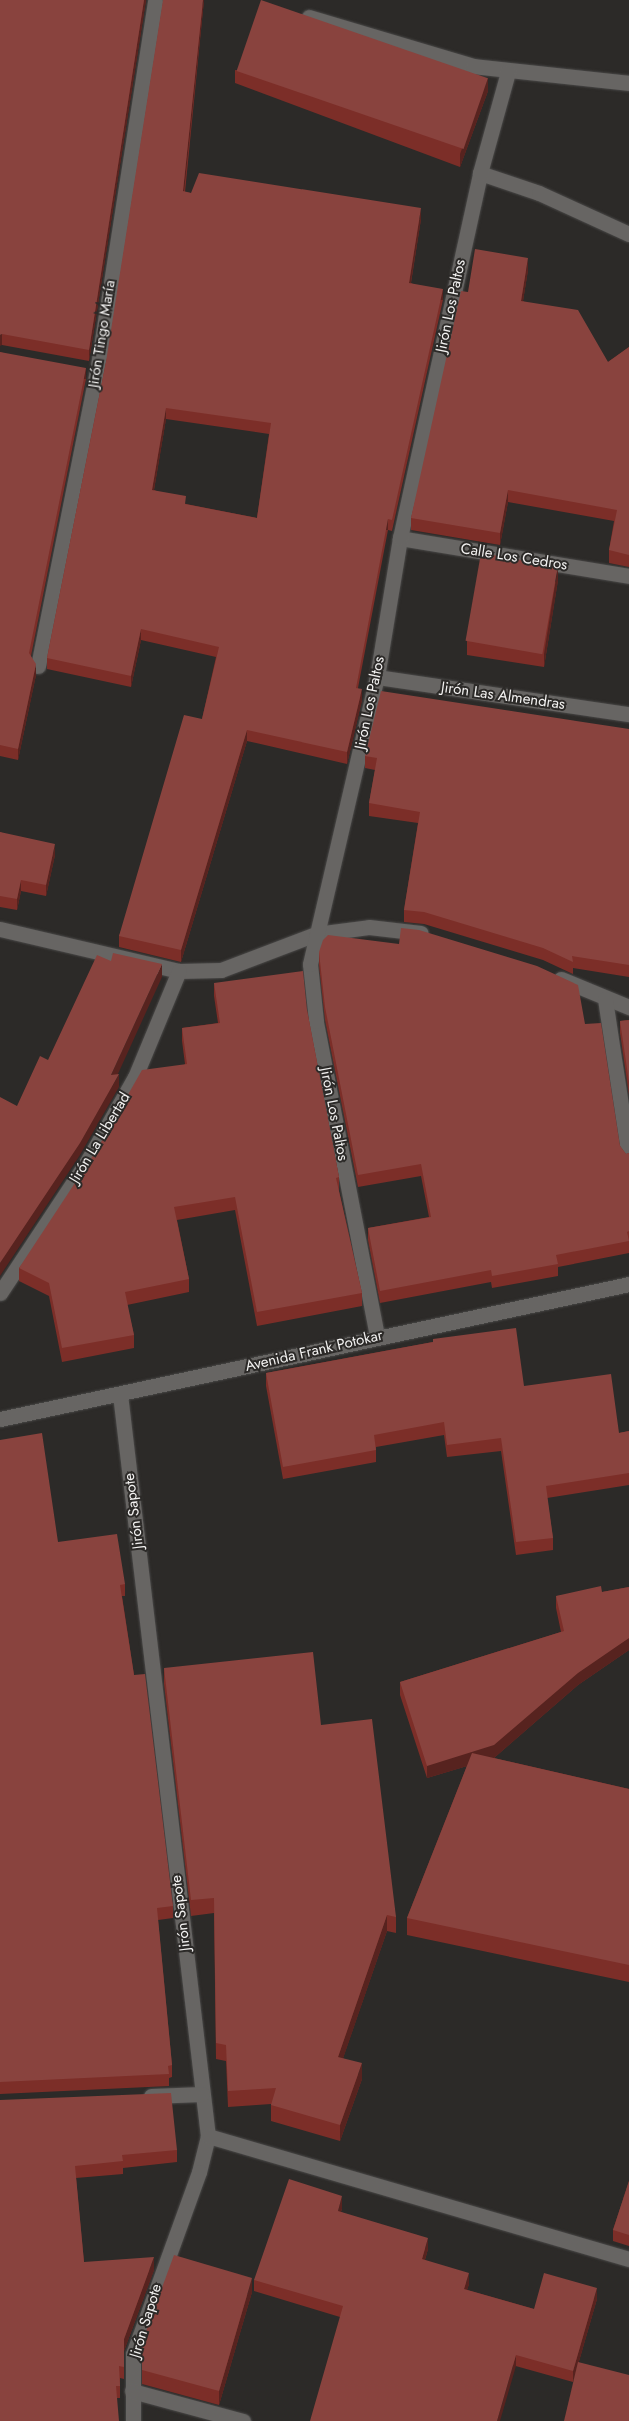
<!DOCTYPE html>
<meta charset="utf-8">
<style>
body{margin:0}
#map{position:relative;width:629px;height:2421px;overflow:hidden;background:#2c2a28;font-family:Jost,sans-serif}
div>[style]{position:absolute}
[style*='--x']{left:calc(var(--x)*1px);top:calc(var(--y)*1px);width:calc(var(--w)*1px);rotate:calc(var(--a)*1deg)}
.roads{filter:drop-shadow(0 0 1px #494847) drop-shadow(0 0 1px #494847)}
.minor>*{height:15px;margin:-7.5px;padding:0 7.5px;transform-origin:7.5px;border-radius:7.5px;background:#676563}
.wall>*{inset:0;background:#7c2e28}
.shaded-wall>*{inset:0;background:#57231f;transform-origin:0 0}
.building>*{inset:0;background:#89433e;transform-origin:0 0}
span{translate:-50% -50%;white-space:nowrap;text-align:center;line-height:1.15;-webkit-text-stroke:4px #2c2a28;paint-order:stroke}
.street-label{font-size:15px;color:#f2f1f0}
</style>
<div id="map">
<div class="roads">
<div class="minor">
<i style="--x:309;--y:17;--w:171;--a:16.6"></i>
<i style="--x:473;--y:66;--w:157;--a:6.2"></i>
<i style="--x:480;--y:173;--w:62;--a:18.7"></i>
<i style="--x:539;--y:193;--w:99;--a:24.5"></i>
<i style="--x:400;--y:538;--w:232;--a:9.4"></i>
<i style="--x:38;--y:666;--w:300;--a:-78.7"></i>
<i style="--x:97;--y:372;--w:376;--a:-81.1"></i>
<i style="--x:377;--y:677;--w:255;--a:8.4"></i>
<i style="--x:0;--y:929;--w:184;--a:13.2"></i>
<i style="--x:179;--y:971;--w:42;--a:-1.4"></i>
<i style="--x:221;--y:970;--w:102;--a:-20.8"></i>
<i style="--x:316;--y:934;--w:53;--a:-7.5"></i>
<i style="--x:369;--y:927;--w:52;--a:6.6"></i>
<i style="--x:561;--y:979;--w:74;--a:22.4"></i>
<i style="--x:605;--y:999;--w:160;--a:81.4"></i>
<i style="--x:0;--y:1293;--w:159;--a:-56.5"></i>
<i style="--x:88;--y:1160;--w:95;--a:-60.5"></i>
<i style="--x:135;--y:1077;--w:115;--a:-67.5"></i>
<i style="--x:377;--y:1336;--w:321;--a:-101"></i>
<i style="--x:316;--y:1021;--w:57;--a:-96"></i>
<i style="--x:310;--y:964;--w:295;--a:-76.9"></i>
<i style="--x:377;--y:677;--w:141;--a:-80.6"></i>
<i style="--x:400;--y:538;--w:374;--a:-77.6"></i>
<i style="--x:480;--y:173;--w:105;--a:-74.5"></i>
<i style="--x:120;--y:1394;--w:747;--a:83.24"></i>
<i style="--x:208;--y:2136;--w:37;--a:104"></i>
<i style="--x:199;--y:2172;--w:194;--a:109.9"></i>
<i style="--x:133;--y:2354;--w:67;--a:90"></i>
<i style="--x:0;--y:1419;--w:643;--a:-12.11"></i>
<i style="--x:151;--y:2096;--w:51;--a:-2.2"></i>
<i style="--x:208;--y:2136;--w:439;--a:16.3"></i>
<i style="--x:132;--y:2391;--w:115;--a:15.1"></i>
</div>
</div>
<div class="wall">
<i style="clip-path:polygon(0 0,146px 0,89px 361px,2px 345px)"></i>
<i style="clip-path:polygon(evenodd,204px 0,185px 192px,191px 193px,421px 219px,411px 283px,443px 300px,392px 531px,388px 530px,358px 688px,362px 700px,347px 764px,247px 741px,181px 962px,119px 947px,119px 936px,202px 719px,216px 657px,141px 640px,131px 687px,47px 669px,47px 658px,106px 362px,204px 0,166px 419px,269px 434px,257px 518px,186px 504px,154px 490px,166px 419px)"></i>
<i style="clip-path:polygon(235px 70px,488px 91px,460px 167px,235px 83px)"></i>
<i style="clip-path:polygon(528px 270px,523px 301px,608px 362px,629px 347px,629px 567px,609px 563px,609px 550px,614px 521px,508px 502px,500px 545px,411px 530px,411px 518px,468px 292px)"></i>
<i style="clip-path:polygon(0 352px,86px 379px,31px 656px,36px 675px,18px 760px,0 756px)"></i>
<i style="clip-path:polygon(558px 580px,544px 667px,467px 655px,467px 641px)"></i>
<i style="clip-path:polygon(629px 729px,629px 977px,573px 968px,573px 974px,543px 960px,424px 924px,404px 922px,404px 910px,418px 823px,369px 816px,369px 803px,375px 770px,365px 768px,365px 756px)"></i>
<i style="clip-path:polygon(0 832px,55px 855px,46px 896px,21px 891px,17px 910px,0 907px)"></i>
<i style="clip-path:polygon(319px 952px,585px 1024px,620px 1146px,626px 1154px,629px 1153px,629px 1253px,558px 1267px,558px 1276px,492px 1288px,491px 1282px,380px 1303px,368px 1240px,368px 1228px,429px 1217px,421px 1176px,358px 1187px,325px 1020px,319px 965px)"></i>
<i style="clip-path:polygon(214px 983px,307px 1010px,339px 1177px,339px 1191px,362px 1293px,362px 1306px,257px 1326px,235px 1210px,177px 1220px,189px 1279px,189px 1292px,127px 1305px,134px 1335px,134px 1348px,62px 1362px,49px 1296px,19px 1281px,19px 1268px,185px 1064px,182px 1041px,182px 1028px,218px 1023px,214px 996px)"></i>
<i style="clip-path:polygon(629px 1020px,629px 1095px,620px 1033px,620px 1021px)"></i>
<i style="clip-path:polygon(433px 1339px,524px 1386px,619px 1433px,629px 1431px,629px 1485px,547px 1498px,553px 1538px,553px 1550px,516px 1555px,501px 1451px,447px 1457px,444px 1435px,376px 1447px,376px 1462px,283px 1479px,266px 1386px,266px 1373px,433px 1342px)"></i>
<i style="clip-path:polygon(0 1440px,58px 1542px,125px 1584px,125px 1596px,122px 1596px,134px 1675px,173px 1906px,173px 1918px,158px 1920px,172px 2065px,172px 2077px,169px 2078px,169px 2086px,0 2094px)"></i>
<i style="clip-path:polygon(629px 1587px,629px 1650px,578px 1685px,494px 1758px,629px 1789px,629px 1982px,407px 1935px,407px 1918px,467px 1766px,427px 1778px,400px 1695px,400px 1682px,561px 1632px,556px 1608px,556px 1596px,602px 1592px)"></i>
<i style="clip-path:polygon(164px 1668px,321px 1725px,396px 1917px,396px 1933px,387px 1931px,343px 2058px,362px 2079px,340px 2141px,271px 2121px,271px 2104px,228px 2107px,226px 2061px,216px 2059px,214px 1913px,191px 1916px,164px 1684px)"></i>
<i style="clip-path:polygon(0 2100px,177px 2150px,177px 2162px,123px 2168px,123px 2174px,76px 2178px,84px 2262px,154px 2270px,124px 2351px,124px 2379px,120px 2378px,120px 2398px,117px 2398px)"></i>
<i style="clip-path:polygon(629px 2181px,629px 2246px,613px 2241px,613px 2230px)"></i>
<i style="clip-path:polygon(342px 2208px,341px 2212px,428px 2249px,425px 2260px,469px 2284px,467px 2290px,534px 2309px,597px 2299px,573px 2382px,340px 2317px,254px 2291px,254px 2280px)"></i>
<i style="clip-path:polygon(252px 2292px,219px 2405px,142px 2384px,142px 2342px)"></i>
</div>
<div class="shaded-wall">
<i style="clip-path:polygon(144px 0,146px 0,89px 361px,89px 350px)"></i>
<i style="clip-path:polygon(203px 0,204px 0,183px 202px,183px 191px)"></i>
<i style="clip-path:polygon(488px 78px,488px 91px,460px 167px,460px 154px)"></i>
<i style="clip-path:polygon(421px 208px,421px 219px,409px 294px,409px 283px)"></i>
<i style="clip-path:polygon(528px 258px,528px 270px,521px 313px,521px 301px)"></i>
<i style="left:443px;top:289px;width:11px;height:237px;rotate:90deg"></i>
<i style="clip-path:polygon(2px 334px,2px 345px,0 346px,0 335px)"></i>
<i style="left:86px;top:368px;width:11px;height:291px;rotate:90deg"></i>
<i style="clip-path:polygon(166px 408px,166px 419px,152px 501px,152px 490px)"></i>
<i style="clip-path:polygon(508px 490px,508px 502px,500px 545px,500px 533px)"></i>
<i style="left:388px;top:519px;width:11px;height:172px;rotate:90deg"></i>
<i style="clip-path:polygon(558px 566px,558px 580px,544px 667px,544px 654px)"></i>
<i style="clip-path:polygon(141px 629px,141px 640px,131px 687px,131px 676px)"></i>
<i style="clip-path:polygon(36px 664px,36px 675px,18px 760px,18px 749px)"></i>
<i style="clip-path:polygon(362px 689px,362px 700px,347px 764px,347px 752px)"></i>
<i style="clip-path:polygon(247px 730px,247px 741px,181px 962px,181px 950px)"></i>
<i style="clip-path:polygon(55px 844px,55px 855px,46px 896px,46px 885px)"></i>
<i style="clip-path:polygon(21px 880px,21px 891px,17px 910px,17px 899px)"></i>
<i style="clip-path:polygon(162px 964px,162px 977px,112px 1087px,119px 1074px,119px 1087px,80px 1155px,0 1276px,0 1263px,111px 1075px)"></i>
<i style="clip-path:polygon(629px 1638px,629px 1650px,578px 1685px,494px 1758px,427px 1778px,427px 1766px)"></i>
<i style="clip-path:polygon(387px 1915px,387px 1931px,338px 2073px,338px 2057px)"></i>
<i style="clip-path:polygon(362px 2063px,362px 2079px,340px 2141px,340px 2125px)"></i>
<i style="clip-path:polygon(342px 2196px,342px 2208px,338px 2223px,338px 2211px)"></i>
<i style="clip-path:polygon(428px 2238px,428px 2249px,422px 2270px,422px 2259px)"></i>
<i style="clip-path:polygon(154px 2257px,154px 2270px,124px 2351px,124px 2379px,124px 2339px)"></i>
<i style="clip-path:polygon(469px 2273px,469px 2284px,464px 2300px,464px 2289px)"></i>
<i style="clip-path:polygon(252px 2278px,252px 2292px,219px 2405px,219px 2391px)"></i>
<i style="clip-path:polygon(597px 2288px,597px 2299px,573px 2382px,573px 2371px)"></i>
<i style="clip-path:polygon(516px 2355px,516px 2366px,500px 2421px,497px 2421px)"></i>
</div>
<div class="building">
<i style="clip-path:polygon(0 0,144px 0,89px 350px,2px 334px,0 335px)"></i>
<i style="clip-path:polygon(evenodd,163px 0,203px 0,183px 191px,191px 193px,199px 173px,421px 208px,409px 283px,443px 289px,392px 520px,388px 519px,356px 688px,362px 689px,347px 752px,247px 730px,181px 950px,119px 936px,184px 715px,202px 719px,219px 647px,141px 629px,131px 676px,47px 658px,106px 362px,163px 0,166px 408px,271px 423px,257px 518px,185px 504px,186px 496px,152px 490px,166px 408px)"></i>
<i style="left:261px;top:0;width:240px;height:75px;rotate:19deg"></i>
<i style="clip-path:polygon(475px 249px,528px 258px,521px 301px,578px 310px,608px 362px,629px 347px,629px 555px,609px 550px,617px 510px,508px 490px,500px 533px,411px 518px,461px 291px,468px 292px)"></i>
<i style="clip-path:polygon(0 352px,86px 368px,29px 653px,36px 664px,18px 749px,0 745px)"></i>
<i style="left:481px;top:553px;width:78px;height:89px;rotate:10deg"></i>
<i style="clip-path:polygon(381px 691px,629px 729px,629px 965px,572px 956px,573px 962px,543px 948px,424px 912px,404px 910px,420px 812px,369px 803px,377px 758px,365px 756px)"></i>
<i style="clip-path:polygon(0 832px,55px 844px,46px 885px,21px 880px,17px 899px,0 896px)"></i>
<i style="clip-path:polygon(401px 928px,419px 930px,537px 966px,578px 985px,585px 1024px,601px 1023px,620px 1146px,626px 1154px,629px 1153px,629px 1231px,627px 1232px,629px 1241px,556px 1255px,558px 1264px,492px 1276px,491px 1270px,380px 1291px,368px 1228px,431px 1217px,421px 1164px,358px 1175px,325px 1007px,319px 952px,323px 940px,328px 935px,399px 944px)"></i>
<i style="clip-path:polygon(113px 953px,162px 964px,111px 1075px,119px 1074px,80px 1143px,0 1263px,0 1097px,17px 1106px,40px 1056px,48px 1060px,97px 955px,111px 961px)"></i>
<i style="clip-path:polygon(303px 971px,307px 1010px,339px 1177px,336px 1178px,362px 1293px,257px 1312px,235px 1197px,174px 1207px,189px 1279px,125px 1292px,134px 1335px,62px 1348px,49px 1283px,19px 1268px,96px 1151px,142px 1070px,187px 1064px,182px 1028px,220px 1023px,214px 983px)"></i>
<i style="clip-path:polygon(629px 1020px,629px 1082px,620px 1021px)"></i>
<i style="clip-path:polygon(516px 1328px,524px 1386px,611px 1374px,619px 1433px,629px 1431px,629px 1473px,546px 1486px,553px 1538px,516px 1542px,501px 1438px,447px 1445px,444px 1422px,374px 1435px,376px 1450px,283px 1467px,266px 1373px,433px 1342px,433px 1339px)"></i>
<i style="clip-path:polygon(42px 1433px,58px 1542px,117px 1534px,125px 1584px,120px 1585px,134px 1675px,145px 1674px,173px 1906px,157px 1908px,172px 2065px,168px 2066px,169px 2074px,0 2082px,0 1440px)"></i>
<i style="clip-path:polygon(601px 1586px,602px 1592px,629px 1587px,629px 1638px,578px 1673px,494px 1745px,427px 1766px,400px 1682px,564px 1631px,556px 1596px)"></i>
<i style="clip-path:polygon(313px 1652px,321px 1725px,372px 1719px,396px 1917px,387px 1915px,338px 2057px,362px 2063px,340px 2125px,271px 2105px,276px 2088px,228px 2091px,226px 2045px,216px 2043px,214px 1898px,191px 1900px,164px 1668px)"></i>
<i style="clip-path:polygon(472px 1753px,629px 1789px,629px 1965px,407px 1918px)"></i>
<i style="clip-path:polygon(171px 2093px,177px 2150px,122px 2155px,123px 2161px,75px 2166px,84px 2262px,154px 2257px,124px 2339px,124px 2367px,119px 2366px,120px 2386px,116px 2386px,119px 2421px,0 2421px,0 2100px)"></i>
<i style="clip-path:polygon(289px 2179px,342px 2196px,338px 2211px,428px 2238px,422px 2259px,469px 2273px,464px 2289px,534px 2309px,544px 2273px,597px 2288px,573px 2371px,516px 2355px,497px 2421px,310px 2421px,343px 2306px,254px 2280px)"></i>
<i style="clip-path:polygon(629px 2181px,629px 2235px,613px 2230px)"></i>
<i style="clip-path:polygon(174px 2255px,252px 2278px,219px 2391px,142px 2370px,142px 2342px)"></i>
<i style="clip-path:polygon(578px 2362px,629px 2375px,629px 2421px,564px 2421px)"></i>
</div>
<div class="street-label">
<span style="left:451px;top:306px;rotate:-78deg">Jirón Los Paltos</span>
<span style="left:102px;top:334px;rotate:-81deg">Jirón Tingo María</span>
<span style="left:514px;top:557px;rotate:9deg">Calle Los Cedros</span>
<span style="left:503px;top:696px;rotate:8deg">Jirón Las Almendras</span>
<span style="left:370px;top:703px;rotate:-78deg">Jirón Los Paltos</span>
<span style="left:334px;top:1114px;rotate:79deg">Jirón Los Paltos</span>
<span style="left:100px;top:1138px;rotate:-59deg">Jirón La Libertad</span>
<span style="left:314px;top:1351px;rotate:-13deg">Avenida Frank Potokar</span>
<span style="left:134px;top:1511px;rotate:-97deg">Jirón Sapote</span>
<span style="left:181px;top:1913px;rotate:-97deg">Jirón Sapote</span>
<span style="left:146px;top:2321px;rotate:-73deg">Jirón Sapote</span>
</div>
</div>
